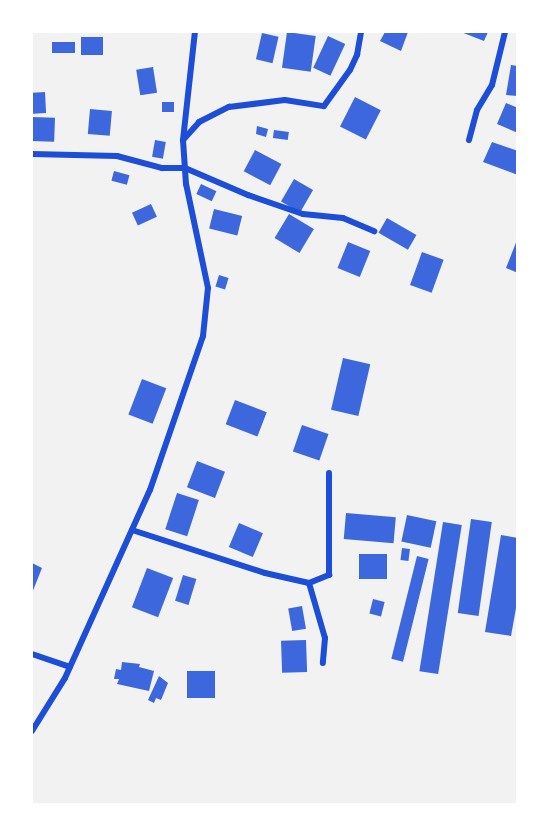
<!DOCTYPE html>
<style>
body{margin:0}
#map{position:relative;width:549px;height:836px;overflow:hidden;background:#f2f2f2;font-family:"Libre Baskerville",serif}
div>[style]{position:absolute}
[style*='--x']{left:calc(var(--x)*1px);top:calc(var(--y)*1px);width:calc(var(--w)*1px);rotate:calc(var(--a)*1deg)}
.building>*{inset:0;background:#3d67dc;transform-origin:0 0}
.minor>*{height:6px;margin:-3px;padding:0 3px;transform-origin:3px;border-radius:3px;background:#1d4ed8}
span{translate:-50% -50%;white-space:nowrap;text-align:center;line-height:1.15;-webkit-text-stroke:5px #fff;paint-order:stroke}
.frame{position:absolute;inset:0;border:33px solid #fff;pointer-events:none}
</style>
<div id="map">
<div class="building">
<i style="left:287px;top:32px;width:29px;height:36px;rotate:8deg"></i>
<i style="clip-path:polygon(385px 32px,408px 32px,401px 51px,380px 41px)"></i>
<i style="clip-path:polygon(461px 32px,488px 32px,484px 41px)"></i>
<i style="left:262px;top:33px;width:17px;height:27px;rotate:13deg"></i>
<i style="left:328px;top:36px;width:19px;height:35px;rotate:25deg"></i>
<i style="left:81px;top:37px;width:22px;height:18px"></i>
<i style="left:75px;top:42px;width:11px;height:23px;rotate:90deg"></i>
<i style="clip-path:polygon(511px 65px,518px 66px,518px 96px,506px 95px)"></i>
<i style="left:153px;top:67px;width:26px;height:17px;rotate:81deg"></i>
<i style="left:45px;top:92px;width:21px;height:13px;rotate:87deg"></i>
<i style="left:355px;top:97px;width:29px;height:33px;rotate:27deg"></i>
<i style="left:162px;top:102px;width:12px;height:10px"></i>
<i style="clip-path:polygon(506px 103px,518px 108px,518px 133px,497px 124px)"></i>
<i style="left:90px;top:109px;width:22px;height:25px;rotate:5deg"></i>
<i style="left:32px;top:117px;width:23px;height:24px;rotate:2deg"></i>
<i style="clip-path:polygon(257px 126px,268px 129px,266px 137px,256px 134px)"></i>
<i style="left:274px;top:130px;width:15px;height:8px;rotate:8deg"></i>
<i style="left:155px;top:140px;width:11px;height:17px;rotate:10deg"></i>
<i style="clip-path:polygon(492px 142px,518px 151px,518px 175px,483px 162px)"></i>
<i style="left:255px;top:150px;width:30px;height:24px;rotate:28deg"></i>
<i style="left:114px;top:171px;width:16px;height:10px;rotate:15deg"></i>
<i style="left:294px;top:179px;width:22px;height:26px;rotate:30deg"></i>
<i style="left:201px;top:184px;width:17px;height:11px;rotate:25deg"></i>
<i style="left:151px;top:204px;width:14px;height:21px;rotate:65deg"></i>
<i style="left:214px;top:209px;width:29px;height:20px;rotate:14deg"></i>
<i style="left:289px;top:214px;width:29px;height:28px;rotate:31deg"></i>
<i style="left:387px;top:218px;width:34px;height:17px;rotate:30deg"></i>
<i style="clip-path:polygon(517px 240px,518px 240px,518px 273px,506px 268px)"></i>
<i style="left:348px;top:242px;width:24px;height:28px;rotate:22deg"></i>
<i style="left:422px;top:252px;width:23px;height:35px;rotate:20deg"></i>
<i style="left:219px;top:275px;width:10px;height:12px;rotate:17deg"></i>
<i style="left:343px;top:358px;width:28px;height:53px;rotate:13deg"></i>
<i style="left:142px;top:379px;width:26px;height:38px;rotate:21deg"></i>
<i style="left:235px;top:400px;width:34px;height:26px;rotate:21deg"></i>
<i style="left:302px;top:425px;width:28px;height:28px;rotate:19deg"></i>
<i style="left:197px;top:461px;width:30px;height:28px;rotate:21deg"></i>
<i style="left:177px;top:493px;width:23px;height:38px;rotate:18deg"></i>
<i style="left:346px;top:513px;width:50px;height:26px;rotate:5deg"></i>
<i style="left:407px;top:515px;width:30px;height:27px;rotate:12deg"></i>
<i style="left:471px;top:519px;width:21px;height:95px;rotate:8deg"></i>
<i style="left:443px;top:522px;width:19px;height:151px;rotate:9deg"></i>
<i style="left:239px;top:523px;width:26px;height:26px;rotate:23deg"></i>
<i style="clip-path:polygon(501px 535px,518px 538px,518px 597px,511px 636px,485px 632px)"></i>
<i style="left:402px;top:548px;width:8px;height:12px;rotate:7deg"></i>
<i style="left:359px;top:554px;width:28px;height:25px"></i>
<i style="left:417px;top:556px;width:12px;height:106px;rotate:14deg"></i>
<i style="clip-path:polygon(32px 563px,42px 568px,32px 593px)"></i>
<i style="left:147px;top:568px;width:28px;height:42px;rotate:21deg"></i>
<i style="left:183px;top:575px;width:14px;height:27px;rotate:17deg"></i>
<i style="left:373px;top:599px;width:12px;height:15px;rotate:14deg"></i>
<i style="left:302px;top:606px;width:23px;height:14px;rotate:80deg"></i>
<i style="left:306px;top:640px;width:32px;height:25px;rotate:88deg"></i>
<i style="clip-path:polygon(122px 662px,140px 664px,139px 667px,154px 671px,149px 691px,117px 684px,119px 679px,114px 679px,116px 669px,121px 670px)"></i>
<i style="left:187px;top:671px;width:28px;height:27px"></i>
<i style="clip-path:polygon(159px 676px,168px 683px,161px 700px,156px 698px,154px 703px,148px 700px)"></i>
</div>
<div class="minor">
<i style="--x:183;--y:140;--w:24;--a:-48"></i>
<i style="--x:199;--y:122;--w:34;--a:-27"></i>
<i style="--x:229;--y:107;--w:56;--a:-7.1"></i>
<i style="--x:285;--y:100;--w:39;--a:9"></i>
<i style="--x:324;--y:106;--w:44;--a:-54.2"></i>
<i style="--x:350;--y:70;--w:17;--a:-65"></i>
<i style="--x:357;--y:55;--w:23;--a:-80"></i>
<i style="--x:469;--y:140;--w:31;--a:-75"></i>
<i style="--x:477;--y:110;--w:29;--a:-59"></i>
<i style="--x:492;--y:85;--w:55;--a:-76.2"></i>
<i style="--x:32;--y:154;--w:85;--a:1.3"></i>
<i style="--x:117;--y:156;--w:47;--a:14.9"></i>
<i style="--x:162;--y:168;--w:23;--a:0"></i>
<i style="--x:185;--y:168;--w:69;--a:23.2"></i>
<i style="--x:248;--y:195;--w:58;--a:19.1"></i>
<i style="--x:303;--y:214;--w:40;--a:5.7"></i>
<i style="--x:343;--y:218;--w:34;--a:23"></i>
<i style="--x:132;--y:530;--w:140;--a:17.9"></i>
<i style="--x:265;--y:573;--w:45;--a:12.8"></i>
<i style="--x:309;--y:583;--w:57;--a:73.8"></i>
<i style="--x:325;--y:638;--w:25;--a:95"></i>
<i style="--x:309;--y:583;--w:22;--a:-22"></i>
<i style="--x:329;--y:575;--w:102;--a:-90"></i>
<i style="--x:32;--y:654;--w:40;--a:18.9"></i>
<i style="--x:32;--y:731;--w:62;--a:-58.1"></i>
<i style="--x:65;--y:678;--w:206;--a:-65.7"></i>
<i style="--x:150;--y:490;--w:163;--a:-71"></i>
<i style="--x:203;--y:336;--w:48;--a:-84.1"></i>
<i style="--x:208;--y:288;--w:106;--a:-101.9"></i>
<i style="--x:186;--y:184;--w:44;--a:-93.9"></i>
<i style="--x:183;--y:140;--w:109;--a:-83.7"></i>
</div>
<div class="frame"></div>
</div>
